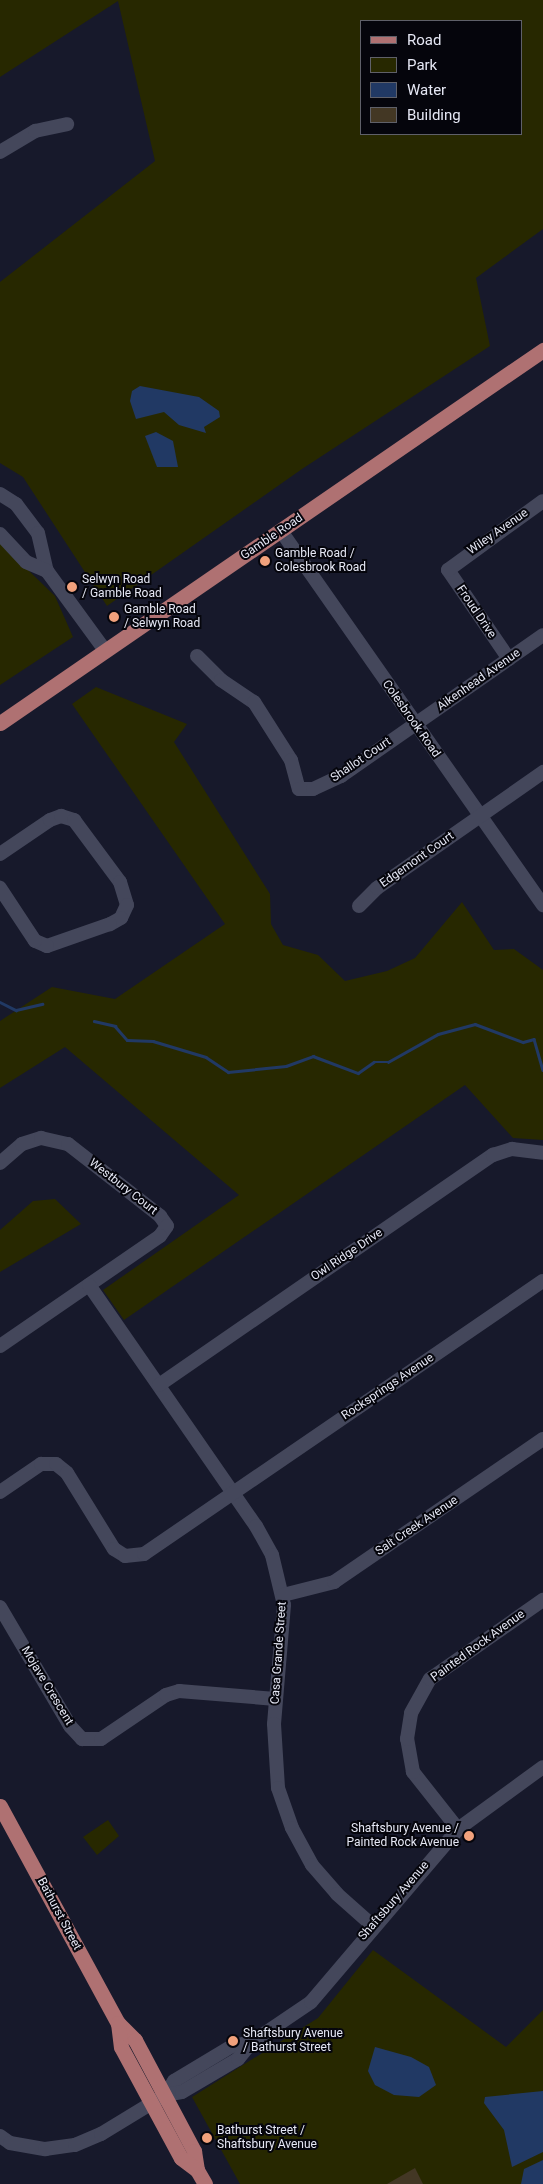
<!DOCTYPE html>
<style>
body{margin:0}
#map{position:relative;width:543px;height:2184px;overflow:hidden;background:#17192b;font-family:Roboto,sans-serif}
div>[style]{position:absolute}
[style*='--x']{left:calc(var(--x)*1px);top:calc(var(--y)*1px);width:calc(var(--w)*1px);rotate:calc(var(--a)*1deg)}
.green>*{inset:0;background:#272800}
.water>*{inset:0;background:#213964}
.stream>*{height:2.5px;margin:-1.25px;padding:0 1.25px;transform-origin:1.25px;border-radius:1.25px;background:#213964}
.building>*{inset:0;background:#433724}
.minor>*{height:14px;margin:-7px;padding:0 7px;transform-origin:7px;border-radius:7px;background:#44475b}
.major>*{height:15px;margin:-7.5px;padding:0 7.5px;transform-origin:7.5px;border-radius:7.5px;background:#af7172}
.dots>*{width:14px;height:14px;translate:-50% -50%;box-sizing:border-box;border:2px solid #05050c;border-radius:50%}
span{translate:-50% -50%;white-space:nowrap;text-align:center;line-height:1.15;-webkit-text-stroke:4px #05050c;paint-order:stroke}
.street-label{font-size:12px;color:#e6e8f5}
.poi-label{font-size:12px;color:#e6e8f5}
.left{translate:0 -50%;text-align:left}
.right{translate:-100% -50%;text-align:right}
.legend{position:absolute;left:360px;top:20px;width:162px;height:115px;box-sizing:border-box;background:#05050c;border:1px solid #5f6069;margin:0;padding:6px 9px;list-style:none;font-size:15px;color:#e6e8f5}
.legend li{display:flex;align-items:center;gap:10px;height:25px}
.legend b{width:25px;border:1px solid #5f6069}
</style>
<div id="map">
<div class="green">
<i style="clip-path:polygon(evenodd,0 0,543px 0,543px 229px,476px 278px,490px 346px,302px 469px,107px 606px,23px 477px,0 463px,0 282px,155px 161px,118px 1px,0 77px,0 0,362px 21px,522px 21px,522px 134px,362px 134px,362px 21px)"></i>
<i style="clip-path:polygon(0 543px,55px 596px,73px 637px,0 685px)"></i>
<i style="clip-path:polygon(96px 687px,187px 724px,174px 742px,270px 894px,271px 924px,283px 945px,318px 955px,345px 981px,387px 971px,415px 958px,462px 902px,494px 950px,514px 949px,543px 970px,543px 1140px,513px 1138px,465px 1085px,124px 1320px,103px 1290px,239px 1195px,65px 1047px,0 1088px,0 1021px,52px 987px,115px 999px,225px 924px,72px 704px)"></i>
<i style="clip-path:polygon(55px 1199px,81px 1224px,0 1272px,0 1230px,33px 1201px)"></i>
<i style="clip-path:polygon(108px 1820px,119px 1836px,97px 1855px,83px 1837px)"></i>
<i style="clip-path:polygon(373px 1950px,506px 2047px,543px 2010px,543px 2184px,240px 2184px,192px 2097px,318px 2018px)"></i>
</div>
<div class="water">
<i style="clip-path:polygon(140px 386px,199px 397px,219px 411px,220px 417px,204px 427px,206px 433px,179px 425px,164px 412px,136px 419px,130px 401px,132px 391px)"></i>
<i style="clip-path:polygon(156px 432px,173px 441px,178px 467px,157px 467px,145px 436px)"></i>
<i style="clip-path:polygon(375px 2047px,411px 2057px,429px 2067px,436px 2085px,419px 2097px,394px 2095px,375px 2085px,368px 2071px)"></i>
<i style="clip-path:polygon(543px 2091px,543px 2152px,512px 2167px,504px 2130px,484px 2103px,485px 2097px)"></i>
<i style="clip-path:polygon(543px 2160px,543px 2184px,521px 2184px,524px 2169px)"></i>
</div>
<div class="stream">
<i style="--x:0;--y:1002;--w:18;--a:27"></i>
<i style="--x:16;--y:1010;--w:27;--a:-13"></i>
<i style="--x:94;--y:1021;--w:22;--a:13"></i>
<i style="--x:115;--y:1026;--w:18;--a:49"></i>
<i style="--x:127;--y:1040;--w:26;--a:2"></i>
<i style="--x:153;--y:1041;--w:55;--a:16.8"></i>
<i style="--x:206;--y:1057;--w:27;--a:34"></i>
<i style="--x:228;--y:1072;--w:58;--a:-5.9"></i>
<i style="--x:286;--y:1066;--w:29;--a:-20"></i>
<i style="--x:313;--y:1056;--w:48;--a:20.7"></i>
<i style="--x:358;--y:1073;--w:19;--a:-35"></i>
<i style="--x:374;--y:1062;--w:14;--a:0"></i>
<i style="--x:388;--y:1062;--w:57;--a:-29.2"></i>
<i style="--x:438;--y:1034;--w:38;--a:-15"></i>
<i style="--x:475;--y:1024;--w:51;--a:20.6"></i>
<i style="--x:523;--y:1042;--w:11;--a:-15"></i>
<i style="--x:534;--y:1039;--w:32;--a:74"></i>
</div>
<div class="building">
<i style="clip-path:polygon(415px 2168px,423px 2184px,387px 2184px)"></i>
</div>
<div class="minor">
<i style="--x:0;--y:152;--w:41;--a:-31"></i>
<i style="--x:35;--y:131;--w:33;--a:-12"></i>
<i style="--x:0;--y:494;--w:19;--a:32"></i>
<i style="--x:16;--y:504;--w:36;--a:53"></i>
<i style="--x:38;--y:533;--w:39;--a:77"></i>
<i style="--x:47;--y:571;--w:97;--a:53.8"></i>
<i style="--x:281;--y:531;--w:457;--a:55"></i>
<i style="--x:0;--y:534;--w:38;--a:47"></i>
<i style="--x:26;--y:562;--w:23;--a:23"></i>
<i style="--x:197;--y:656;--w:34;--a:45"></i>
<i style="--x:221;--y:680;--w:40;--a:34"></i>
<i style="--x:254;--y:702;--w:69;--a:57.5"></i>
<i style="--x:291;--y:760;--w:30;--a:75"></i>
<i style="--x:299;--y:789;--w:14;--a:0"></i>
<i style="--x:313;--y:789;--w:31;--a:-25"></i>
<i style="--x:341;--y:776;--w:246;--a:-34.9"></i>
<i style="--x:509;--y:659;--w:108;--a:-124.4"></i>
<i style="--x:448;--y:570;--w:117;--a:-36"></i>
<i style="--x:0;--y:854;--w:60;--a:-34.2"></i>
<i style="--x:50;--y:820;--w:12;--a:-20"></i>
<i style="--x:61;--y:816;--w:14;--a:17"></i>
<i style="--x:74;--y:820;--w:77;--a:53.4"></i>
<i style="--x:120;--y:882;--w:24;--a:73"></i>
<i style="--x:127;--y:905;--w:14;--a:115"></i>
<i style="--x:121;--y:918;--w:13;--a:151"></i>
<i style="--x:110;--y:924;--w:67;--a:160.8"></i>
<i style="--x:47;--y:946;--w:13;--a:-157"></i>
<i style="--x:35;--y:941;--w:64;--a:-123.4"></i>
<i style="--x:359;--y:906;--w:25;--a:-45"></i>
<i style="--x:377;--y:888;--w:203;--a:-34.9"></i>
<i style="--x:0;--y:1163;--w:29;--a:-41"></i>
<i style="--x:22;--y:1144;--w:20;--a:-18"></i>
<i style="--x:41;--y:1138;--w:28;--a:13"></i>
<i style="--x:68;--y:1144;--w:117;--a:38"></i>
<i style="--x:160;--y:1216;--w:12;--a:55"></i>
<i style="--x:167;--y:1226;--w:12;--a:125"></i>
<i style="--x:160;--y:1236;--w:194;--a:145.5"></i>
<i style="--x:89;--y:1285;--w:293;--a:55.3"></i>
<i style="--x:256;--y:1526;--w:33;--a:61"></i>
<i style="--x:272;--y:1555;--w:51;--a:76.5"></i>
<i style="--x:284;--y:1605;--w:119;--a:94.8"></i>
<i style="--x:274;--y:1724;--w:64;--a:86.4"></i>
<i style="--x:278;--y:1788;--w:42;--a:70.7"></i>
<i style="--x:292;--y:1828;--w:42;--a:61.6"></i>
<i style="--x:312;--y:1865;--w:38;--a:49"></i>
<i style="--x:337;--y:1894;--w:47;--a:41.5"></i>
<i style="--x:159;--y:1385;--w:406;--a:-34.6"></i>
<i style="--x:493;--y:1155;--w:20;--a:-18"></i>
<i style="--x:512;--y:1149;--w:31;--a:7"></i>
<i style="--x:0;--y:1492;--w:50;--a:-34.3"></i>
<i style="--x:41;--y:1464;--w:15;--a:0"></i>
<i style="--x:56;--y:1464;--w:14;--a:39"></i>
<i style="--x:67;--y:1473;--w:89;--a:58.3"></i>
<i style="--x:114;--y:1549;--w:13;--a:32"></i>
<i style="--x:125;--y:1556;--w:19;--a:-6"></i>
<i style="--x:144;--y:1554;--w:483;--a:-34.4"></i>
<i style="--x:283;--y:1595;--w:53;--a:-14.3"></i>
<i style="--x:334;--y:1582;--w:253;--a:-34.4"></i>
<i style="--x:0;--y:1607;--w:138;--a:59.5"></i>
<i style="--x:70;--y:1726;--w:18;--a:47"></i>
<i style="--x:82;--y:1739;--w:19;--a:0"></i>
<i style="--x:101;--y:1739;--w:78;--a:-34.1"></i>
<i style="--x:166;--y:1695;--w:14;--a:-17"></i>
<i style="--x:179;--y:1691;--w:97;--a:4.7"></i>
<i style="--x:458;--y:1829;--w:73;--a:-128.3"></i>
<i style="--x:413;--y:1772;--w:34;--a:-100"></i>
<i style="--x:407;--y:1739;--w:26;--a:-81"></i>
<i style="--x:411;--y:1713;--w:39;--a:-61"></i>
<i style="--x:430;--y:1679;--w:138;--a:-35"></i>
<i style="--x:165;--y:2095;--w:17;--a:-57"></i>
<i style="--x:174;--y:2081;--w:68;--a:-31.1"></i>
<i style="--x:232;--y:2046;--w:20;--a:-11"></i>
<i style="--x:0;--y:2136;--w:12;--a:35"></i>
<i style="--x:10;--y:2143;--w:36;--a:10"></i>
<i style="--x:45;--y:2149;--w:30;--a:-8"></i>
<i style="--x:75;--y:2145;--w:28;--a:-23"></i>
<i style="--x:101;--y:2134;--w:75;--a:-31.4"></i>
<i style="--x:165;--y:2095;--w:17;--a:-10"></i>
<i style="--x:182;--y:2092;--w:65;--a:-30.5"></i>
<i style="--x:238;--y:2059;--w:22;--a:-51"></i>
<i style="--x:252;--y:2042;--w:71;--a:-34.1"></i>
<i style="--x:311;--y:2002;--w:227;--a:-49.6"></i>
<i style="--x:458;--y:1829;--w:105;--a:-36.1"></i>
</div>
<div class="major">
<i style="--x:0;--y:723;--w:659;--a:-34.49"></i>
<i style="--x:0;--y:1806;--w:247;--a:61.5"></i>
<i style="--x:118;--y:2023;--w:24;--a:45"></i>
<i style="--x:135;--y:2040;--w:126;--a:62"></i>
<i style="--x:194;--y:2151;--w:19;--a:81"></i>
<i style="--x:197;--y:2170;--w:16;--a:60"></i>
<i style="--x:118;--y:2023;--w:24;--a:83"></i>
<i style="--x:121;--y:2047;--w:126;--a:61.6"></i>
<i style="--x:181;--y:2158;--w:20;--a:37"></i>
</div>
<div class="dots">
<i style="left:265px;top:561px;background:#f1a17c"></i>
<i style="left:72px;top:587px;background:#f1a17c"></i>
<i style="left:114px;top:617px;background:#f1a17c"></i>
<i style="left:469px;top:1836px;background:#f1a17c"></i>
<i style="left:233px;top:2041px;background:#f1a17c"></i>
<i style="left:207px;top:2138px;background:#f1a17c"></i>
</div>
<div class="street-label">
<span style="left:498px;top:532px;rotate:-35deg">Wiley Avenue</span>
<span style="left:272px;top:537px;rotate:-34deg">Gamble Road</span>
<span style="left:476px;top:612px;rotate:56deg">Froud Drive</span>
<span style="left:479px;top:680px;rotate:-35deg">Aikenhead Avenue</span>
<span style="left:411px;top:719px;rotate:55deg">Colesbrook Road</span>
<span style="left:361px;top:760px;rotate:-34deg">Shallot Court</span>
<span style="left:417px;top:860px;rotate:-35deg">Edgemont Court</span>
<span style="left:123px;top:1187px;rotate:38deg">Westbury Court</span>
<span style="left:347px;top:1255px;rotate:-34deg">Owl Ridge Drive</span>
<span style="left:388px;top:1387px;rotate:-34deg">Rocksprings Avenue</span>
<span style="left:417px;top:1526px;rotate:-34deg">Salt Creek Avenue</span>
<span style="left:478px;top:1646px;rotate:-36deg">Painted Rock Avenue</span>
<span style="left:279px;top:1653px;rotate:-86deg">Casa Grande Street</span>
<span style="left:47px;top:1686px;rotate:59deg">Mojave Crescent</span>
<span style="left:394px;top:1901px;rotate:-49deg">Shaftsbury Avenue</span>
<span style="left:59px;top:1914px;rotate:62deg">Bathurst Street</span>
</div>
<div class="poi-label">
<span class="left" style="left:275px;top:561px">Gamble Road /<br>Colesbrook Road</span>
<span class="left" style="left:82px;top:587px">Selwyn Road<br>/ Gamble Road</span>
<span class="left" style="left:124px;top:617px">Gamble Road<br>/ Selwyn Road</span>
<span class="right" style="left:459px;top:1836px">Shaftsbury Avenue /<br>Painted Rock Avenue</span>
<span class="left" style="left:243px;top:2041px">Shaftsbury Avenue<br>/ Bathurst Street</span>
<span class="left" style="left:217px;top:2138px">Bathurst Street /<br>Shaftsbury Avenue</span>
</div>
<ul class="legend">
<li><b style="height:6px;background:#af7172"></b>Road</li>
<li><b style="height:14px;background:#272800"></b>Park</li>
<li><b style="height:14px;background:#213964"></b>Water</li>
<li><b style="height:14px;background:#433724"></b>Building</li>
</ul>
</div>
